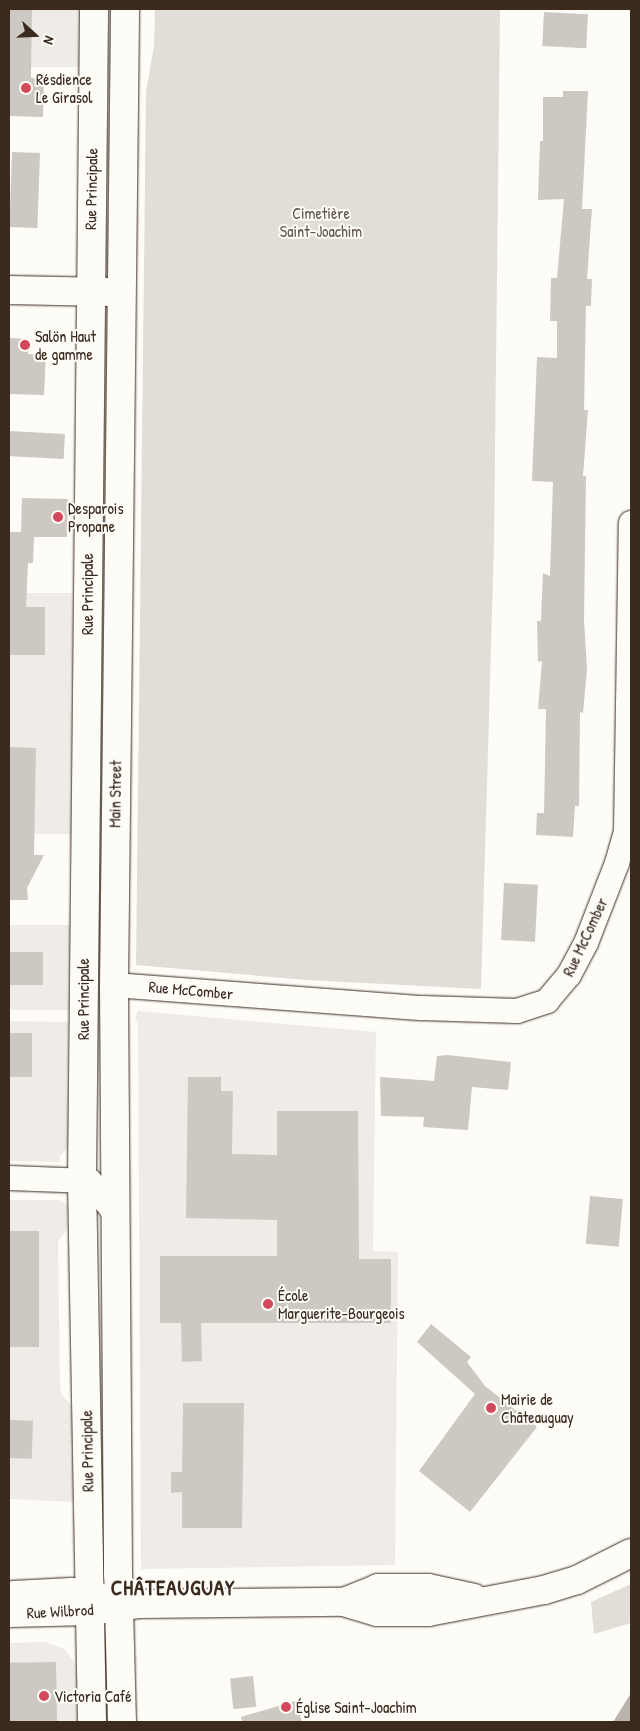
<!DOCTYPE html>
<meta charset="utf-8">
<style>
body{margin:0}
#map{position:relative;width:640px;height:1731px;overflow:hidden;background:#fdfcf7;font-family:"Patrick Hand",sans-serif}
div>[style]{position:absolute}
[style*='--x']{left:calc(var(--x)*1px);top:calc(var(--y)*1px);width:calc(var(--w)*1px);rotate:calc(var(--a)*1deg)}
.built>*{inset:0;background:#efece7;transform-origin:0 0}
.green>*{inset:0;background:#e1ded7}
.water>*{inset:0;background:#bbb4ad}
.building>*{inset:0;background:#cdc8c2;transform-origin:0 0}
.roads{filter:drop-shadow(0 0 1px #3b2a1e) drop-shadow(0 0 1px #3b2a1e)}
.minor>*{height:24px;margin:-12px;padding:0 12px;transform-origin:12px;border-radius:12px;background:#fdfcf7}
.tertiary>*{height:28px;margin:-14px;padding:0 14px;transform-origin:14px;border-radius:14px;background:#fdfcf7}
.dots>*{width:14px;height:14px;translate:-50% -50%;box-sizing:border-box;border:2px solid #fdfcf7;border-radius:50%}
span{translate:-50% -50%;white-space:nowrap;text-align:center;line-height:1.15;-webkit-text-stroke:4px #fdfcf7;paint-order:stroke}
.poi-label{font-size:16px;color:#3b2a1e}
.left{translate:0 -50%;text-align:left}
.street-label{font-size:16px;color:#3b2a1e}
.park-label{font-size:16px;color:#64574c}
.district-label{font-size:21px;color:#3b2a1e;font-weight:700;letter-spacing:1px}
.frame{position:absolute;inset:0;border:10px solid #3b2a1e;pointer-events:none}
.north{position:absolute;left:10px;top:10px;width:50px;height:50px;-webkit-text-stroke:4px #fdfcf7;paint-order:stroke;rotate:110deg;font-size:14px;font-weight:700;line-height:20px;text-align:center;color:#3b2a1e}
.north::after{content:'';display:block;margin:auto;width:18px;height:22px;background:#3b2a1e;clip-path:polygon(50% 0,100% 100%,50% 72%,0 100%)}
</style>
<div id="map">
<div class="built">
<i style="left:9px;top:9px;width:71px;height:58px"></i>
<i style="left:9px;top:593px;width:64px;height:241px"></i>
<i style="left:9px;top:925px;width:61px;height:85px"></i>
<i style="clip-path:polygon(138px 1011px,376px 1032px,373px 1251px,398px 1252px,395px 1565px,141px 1569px,138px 1024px,135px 1019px)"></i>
<i style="clip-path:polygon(9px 1021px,68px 1022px,68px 1148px,60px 1156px,60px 1162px,9px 1161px)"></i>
<i style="clip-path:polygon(9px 1200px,59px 1200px,67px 1205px,67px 1229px,58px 1242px,60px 1383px,61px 1393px,72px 1407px,74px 1502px,9px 1499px)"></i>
<i style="clip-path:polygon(45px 1642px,64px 1649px,77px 1665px,78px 1722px,9px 1722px,9px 1643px)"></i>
</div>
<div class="green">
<i style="clip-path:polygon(155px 9px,500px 9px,494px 545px,481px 989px,306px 980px,136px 965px,146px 92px,154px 46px)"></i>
<i style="clip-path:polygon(631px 1584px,631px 1623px,594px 1634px,591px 1602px)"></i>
</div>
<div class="water">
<i style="clip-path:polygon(631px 1693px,631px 1722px,613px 1722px)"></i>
</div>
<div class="building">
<i style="clip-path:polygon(9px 9px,32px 9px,31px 78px,44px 78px,43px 117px,9px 116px)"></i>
<i style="left:544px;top:12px;width:44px;height:34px;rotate:3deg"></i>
<i style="clip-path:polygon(563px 91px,588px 91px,582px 209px,592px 209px,587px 279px,592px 279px,591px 306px,586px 306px,584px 410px,588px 410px,583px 476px,586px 476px,584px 620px,587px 669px,583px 713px,580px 712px,579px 806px,575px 806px,573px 837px,536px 835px,537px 813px,544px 813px,546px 709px,538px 709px,542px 661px,538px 662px,537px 621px,541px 621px,543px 573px,550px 576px,553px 482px,532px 481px,537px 357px,557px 358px,557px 321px,550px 321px,551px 278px,557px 278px,564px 199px,538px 200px,540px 141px,543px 141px,543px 97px,563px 97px)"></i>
<i style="left:12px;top:152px;width:28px;height:75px;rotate:2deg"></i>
<i style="clip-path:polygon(9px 338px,29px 339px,28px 354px,46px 355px,44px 395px,9px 394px)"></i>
<i style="left:9px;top:431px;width:56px;height:25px;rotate:3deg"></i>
<i style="clip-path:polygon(22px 498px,68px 499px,67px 537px,34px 537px,33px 563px,28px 563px,26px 607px,45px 607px,45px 655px,9px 655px,9px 532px,21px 532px)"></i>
<i style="clip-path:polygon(9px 747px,36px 748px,34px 855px,44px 855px,27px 888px,28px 900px,9px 900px)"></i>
<i style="left:504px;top:883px;width:34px;height:57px;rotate:3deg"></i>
<i style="left:9px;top:952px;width:34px;height:33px"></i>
<i style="left:32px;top:1033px;width:44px;height:23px;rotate:90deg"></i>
<i style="clip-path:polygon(448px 1055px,511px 1062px,508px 1090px,472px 1087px,468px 1130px,423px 1127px,424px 1117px,381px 1116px,380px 1077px,434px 1081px,437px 1056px)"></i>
<i style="clip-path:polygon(188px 1077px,221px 1077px,221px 1091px,233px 1091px,232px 1154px,277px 1155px,277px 1111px,358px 1111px,359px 1259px,391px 1259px,391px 1323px,201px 1323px,202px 1361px,182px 1362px,181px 1323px,160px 1323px,160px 1256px,277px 1256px,277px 1220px,186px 1218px)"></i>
<i style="left:590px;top:1196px;width:33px;height:48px;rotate:5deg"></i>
<i style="left:9px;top:1231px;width:30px;height:116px"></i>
<i style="clip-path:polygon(431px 1324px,471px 1357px,467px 1362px,485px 1386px,537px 1427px,470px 1512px,419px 1471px,475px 1394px,417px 1342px)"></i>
<i style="clip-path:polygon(183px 1403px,244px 1403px,242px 1528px,182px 1528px,182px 1492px,171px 1493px,171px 1472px,182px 1472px)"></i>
<i style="left:9px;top:1420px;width:24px;height:38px;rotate:2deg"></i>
<i style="left:56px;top:1662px;width:60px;height:47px;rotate:89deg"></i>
<i style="left:253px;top:1676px;width:31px;height:23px;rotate:84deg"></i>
<i style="clip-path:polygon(295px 1701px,302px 1722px,242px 1722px,241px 1717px)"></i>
</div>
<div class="roads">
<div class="minor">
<i style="--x:114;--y:985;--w:309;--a:4.3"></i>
<i style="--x:422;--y:1008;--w:95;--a:1.8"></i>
<i style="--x:517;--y:1011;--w:32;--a:-18"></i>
<i style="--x:547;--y:1001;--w:34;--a:-50"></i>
<i style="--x:569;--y:975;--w:36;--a:-62"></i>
<i style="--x:586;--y:943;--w:86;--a:-68.8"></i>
<i style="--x:617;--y:863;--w:33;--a:-74"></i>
<i style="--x:626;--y:831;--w:308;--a:-89.1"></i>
<i style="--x:9;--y:1178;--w:81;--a:2.1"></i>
<i style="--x:90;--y:1181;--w:43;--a:52.6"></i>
</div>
<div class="tertiary">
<i style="--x:9;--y:290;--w:98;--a:1.2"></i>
<i style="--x:13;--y:1595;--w:58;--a:-3"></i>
<i style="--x:71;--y:1592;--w:19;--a:3"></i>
<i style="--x:90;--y:1593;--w:17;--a:24"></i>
<i style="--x:344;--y:1602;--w:37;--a:-22"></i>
<i style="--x:378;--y:1588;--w:50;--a:0"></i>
<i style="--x:428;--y:1588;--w:47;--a:12.3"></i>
<i style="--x:9;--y:1613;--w:82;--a:-1.4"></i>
<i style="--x:91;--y:1611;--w:49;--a:-8.3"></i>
<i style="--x:139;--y:1604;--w:205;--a:-0.6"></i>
<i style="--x:344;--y:1602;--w:34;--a:17"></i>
<i style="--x:377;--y:1612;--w:51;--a:0"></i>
<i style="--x:428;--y:1612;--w:118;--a:-10.7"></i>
<i style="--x:544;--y:1590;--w:34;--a:-17"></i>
<i style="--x:577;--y:1580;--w:60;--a:-26.6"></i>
<i style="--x:92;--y:1722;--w:543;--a:-91.06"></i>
<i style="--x:82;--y:1179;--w:1170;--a:-89.41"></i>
<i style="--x:122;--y:1722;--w:148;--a:-91.5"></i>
<i style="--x:118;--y:1574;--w:589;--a:-90.39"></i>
<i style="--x:114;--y:985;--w:976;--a:-89.35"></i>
</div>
</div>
<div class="dots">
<i style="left:26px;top:88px;background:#d1495b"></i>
<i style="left:25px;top:345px;background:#d1495b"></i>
<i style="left:58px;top:517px;background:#d1495b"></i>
<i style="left:268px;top:1304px;background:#d1495b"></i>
<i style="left:491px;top:1408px;background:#d1495b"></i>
<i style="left:44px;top:1696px;background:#d1495b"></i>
<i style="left:286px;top:1707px;background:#d1495b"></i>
</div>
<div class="poi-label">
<span class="left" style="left:36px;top:88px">Résdience<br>Le Girasol</span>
<span class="left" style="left:35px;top:345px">Salön Haut<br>de gamme</span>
<span class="left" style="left:68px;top:517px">Desparois<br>Propane</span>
<span class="left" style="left:278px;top:1304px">École<br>Marguerite-Bourgeois</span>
<span class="left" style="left:501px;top:1408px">Mairie de<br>Châteauguay</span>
<span class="left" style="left:54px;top:1696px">Victoria Café</span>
<span class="left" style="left:296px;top:1707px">Église Saint-Joachim</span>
</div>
<div class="street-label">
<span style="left:91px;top:189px;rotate:-89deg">Rue Principale</span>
<span style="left:87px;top:594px;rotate:-90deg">Rue Principale</span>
<span style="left:115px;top:794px;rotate:-89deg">Main Street</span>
<span style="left:585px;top:937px;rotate:-65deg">Rue McComber</span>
<span style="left:191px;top:990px;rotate:5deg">Rue McComber</span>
<span style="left:83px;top:999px;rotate:-90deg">Rue Principale</span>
<span style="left:87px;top:1451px;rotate:-91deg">Rue Principale</span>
<span style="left:60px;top:1611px;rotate:-3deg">Rue Wilbrod</span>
</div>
<div class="park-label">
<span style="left:321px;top:222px">Cimetière<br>Saint-Joachim</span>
</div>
<div class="district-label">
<span style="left:173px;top:1588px">CHÂTEAUGUAY</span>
</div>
<div class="frame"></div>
<div class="north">N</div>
</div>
